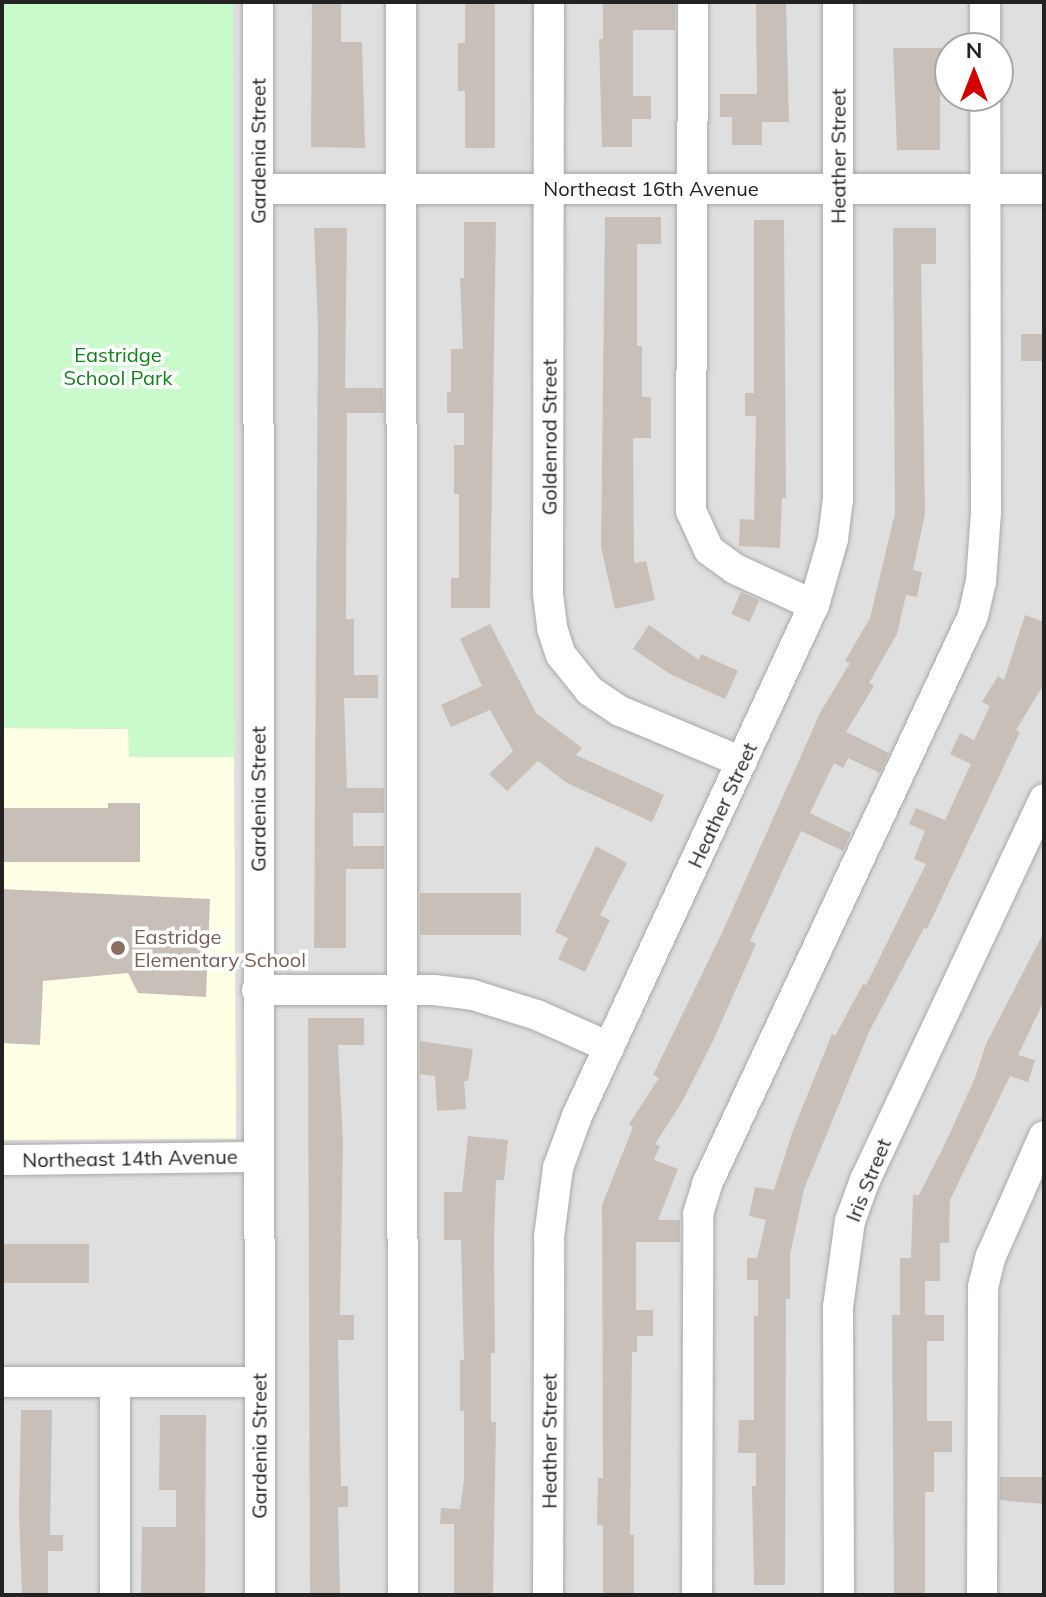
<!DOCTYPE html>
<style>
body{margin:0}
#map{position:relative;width:1046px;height:1597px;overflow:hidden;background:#f2efe9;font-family:Mulish,sans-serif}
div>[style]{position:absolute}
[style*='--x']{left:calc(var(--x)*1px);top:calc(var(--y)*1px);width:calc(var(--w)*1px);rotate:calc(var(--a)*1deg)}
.residential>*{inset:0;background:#e0dfdf}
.education>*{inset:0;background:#ffffe5}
.park>*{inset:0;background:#c8facc}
.building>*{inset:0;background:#c7bfb8;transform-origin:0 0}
.roads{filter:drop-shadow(0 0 2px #a9a9a9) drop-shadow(0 0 2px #a9a9a9)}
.minor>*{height:30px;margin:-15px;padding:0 15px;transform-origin:15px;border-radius:15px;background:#fff}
.dots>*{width:22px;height:22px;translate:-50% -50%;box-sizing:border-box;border:4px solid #fff;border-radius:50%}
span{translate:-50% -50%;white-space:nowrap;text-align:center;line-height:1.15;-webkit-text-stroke:7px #fff;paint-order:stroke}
.street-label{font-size:20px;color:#222}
.park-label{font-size:20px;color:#0c8416}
.education-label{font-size:20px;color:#785e54}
.left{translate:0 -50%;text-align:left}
.frame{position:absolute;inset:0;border:4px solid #222;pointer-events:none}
.north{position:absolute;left:934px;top:32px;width:80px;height:80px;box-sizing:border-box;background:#fff;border:2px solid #a7a7a7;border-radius:50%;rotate:0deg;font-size:22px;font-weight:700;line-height:32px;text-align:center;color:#222}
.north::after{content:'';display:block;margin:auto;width:28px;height:36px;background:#d40000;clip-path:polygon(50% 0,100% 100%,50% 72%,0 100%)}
</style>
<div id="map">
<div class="residential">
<i style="clip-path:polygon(evenodd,2px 2px,1044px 2px,1044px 1595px,2px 1595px,2px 2px,950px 48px,998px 48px,998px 96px,950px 96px,950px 48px)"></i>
</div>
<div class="education">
<i style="clip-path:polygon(2px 728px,129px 729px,129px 757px,234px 757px,236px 1139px,2px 1140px)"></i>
</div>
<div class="park">
<i style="clip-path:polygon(2px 2px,233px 2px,234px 757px,129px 757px,128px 729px,2px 728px)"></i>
</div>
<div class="building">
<i style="clip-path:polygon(312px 2px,341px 2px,341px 42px,362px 42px,365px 148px,311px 147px)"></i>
<i style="clip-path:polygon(465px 2px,495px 2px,495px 148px,465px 148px,465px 91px,458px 91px,458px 43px,465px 43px)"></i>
<i style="clip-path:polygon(603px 2px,675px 4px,675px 30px,633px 30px,633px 96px,651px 96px,651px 119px,632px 119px,632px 147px,602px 147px,599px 39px,603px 39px)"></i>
<i style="clip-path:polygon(756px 2px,786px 2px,789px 122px,762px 122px,762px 145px,732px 145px,732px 117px,720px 117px,720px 94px,757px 94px)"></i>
<i style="clip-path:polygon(893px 48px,950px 48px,950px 74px,940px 74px,940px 150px,897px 150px)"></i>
<i style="clip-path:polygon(605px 217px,661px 217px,661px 244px,637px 244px,637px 346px,642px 346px,642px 397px,651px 397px,651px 438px,633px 438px,634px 563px,646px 561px,655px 600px,615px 609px,601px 547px)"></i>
<i style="clip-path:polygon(754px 220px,784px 220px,786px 498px,782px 498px,780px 548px,739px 546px,740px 519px,754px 520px,756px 416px,745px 416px,745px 393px,754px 393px)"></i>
<i style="clip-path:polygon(464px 222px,496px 222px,490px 608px,451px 608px,451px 578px,459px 578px,459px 494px,454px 494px,454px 445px,464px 445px,464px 413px,447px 413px,447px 392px,451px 392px,451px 349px,463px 349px,460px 278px,464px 278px)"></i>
<i style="clip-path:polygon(314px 228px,347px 228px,345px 388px,383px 388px,384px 413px,347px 413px,346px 619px,354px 619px,354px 675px,378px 675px,378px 698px,344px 698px,347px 788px,384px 788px,384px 813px,353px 813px,353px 846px,384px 846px,384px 869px,346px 869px,346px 948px,314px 948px,318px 326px)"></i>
<i style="clip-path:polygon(893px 228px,936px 228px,936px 264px,921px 264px,925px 514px,913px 570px,922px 572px,917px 597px,906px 595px,897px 634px,869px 683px,874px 686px,846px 732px,889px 753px,880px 773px,848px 758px,843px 768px,834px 763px,810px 813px,851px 833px,843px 851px,801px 831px,750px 941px,756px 944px,713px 1041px,682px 1102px,655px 1144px,660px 1146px,654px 1160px,678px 1169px,658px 1220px,680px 1220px,680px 1242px,636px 1242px,636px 1310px,653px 1310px,653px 1336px,637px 1336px,637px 1352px,632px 1352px,630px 1535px,634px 1535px,634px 1595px,603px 1595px,603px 1525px,597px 1525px,598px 1478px,603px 1478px,602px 1205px,633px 1127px,629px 1124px,659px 1078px,653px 1075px,721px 935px,821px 711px,850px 663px,845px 661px,870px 618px,895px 513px)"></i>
<i style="left:1021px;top:334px;width:23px;height:27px"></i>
<i style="left:741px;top:592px;width:20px;height:24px;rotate:24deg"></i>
<i style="clip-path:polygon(1025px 615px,1044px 622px,1044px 684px,1016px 730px,1020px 732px,927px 929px,924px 928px,869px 1032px,804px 1189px,790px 1255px,790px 1299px,786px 1299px,785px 1585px,754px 1585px,752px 1486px,756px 1486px,756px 1453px,738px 1453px,739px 1420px,754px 1420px,754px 1316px,758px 1316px,758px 1280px,747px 1280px,747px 1258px,757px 1258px,766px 1220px,749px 1216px,755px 1187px,774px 1190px,792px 1133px,832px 1034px,835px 1036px,863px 984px,866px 985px,926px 864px,914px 859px,925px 831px,909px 824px,916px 808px,945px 820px,971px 764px,950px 754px,960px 733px,974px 740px,990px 706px,982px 702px,998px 676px,1004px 680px)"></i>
<i style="clip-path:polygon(490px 624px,536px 713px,582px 748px,576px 755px,664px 795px,652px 822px,567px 783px,538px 761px,507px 791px,489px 774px,513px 751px,490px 710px,451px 727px,441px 705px,482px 686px,460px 639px)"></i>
<i style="clip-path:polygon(649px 625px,699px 660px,701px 654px,738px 671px,725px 699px,670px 674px,633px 649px)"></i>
<i style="clip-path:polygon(108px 803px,140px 803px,140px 862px,2px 862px,2px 808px,108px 808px)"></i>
<i style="clip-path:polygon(596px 846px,627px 863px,600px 915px,610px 920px,585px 972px,558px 959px,568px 938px,555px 932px)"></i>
<i style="clip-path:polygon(2px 889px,210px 899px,206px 997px,138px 993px,128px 973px,43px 981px,40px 1045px,2px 1043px)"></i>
<i style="left:420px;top:893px;width:101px;height:42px"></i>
<i style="clip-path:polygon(1044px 932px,1044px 1001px,1018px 1055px,1035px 1060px,1028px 1082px,1010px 1076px,950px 1200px,949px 1243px,940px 1243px,940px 1281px,925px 1281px,925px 1315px,944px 1315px,944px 1341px,927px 1341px,927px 1421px,952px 1421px,952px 1452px,934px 1452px,934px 1492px,925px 1492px,925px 1595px,894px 1595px,892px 1315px,900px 1315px,900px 1258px,911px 1258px,913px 1195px,919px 1195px,944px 1146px,975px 1078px,986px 1044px)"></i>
<i style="clip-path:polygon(308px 1018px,364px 1018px,364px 1045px,338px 1045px,343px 1142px,340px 1315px,354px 1315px,354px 1340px,338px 1340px,341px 1486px,348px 1486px,348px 1507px,338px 1507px,340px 1595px,310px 1595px)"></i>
<i style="clip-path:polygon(420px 1041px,473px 1049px,468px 1081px,464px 1081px,466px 1109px,437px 1111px,435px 1076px,420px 1074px)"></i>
<i style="clip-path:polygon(468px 1136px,508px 1140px,504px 1180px,496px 1180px,494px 1240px,495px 1353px,491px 1353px,491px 1422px,496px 1422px,493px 1595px,454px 1595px,454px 1524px,440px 1524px,441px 1508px,460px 1509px,464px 1479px,464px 1411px,460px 1411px,460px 1360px,464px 1360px,461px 1240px,444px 1240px,444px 1192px,462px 1192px)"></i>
<i style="left:2px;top:1244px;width:87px;height:39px"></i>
<i style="clip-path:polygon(21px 1410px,52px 1410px,50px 1535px,63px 1535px,63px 1551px,48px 1551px,48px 1595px,22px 1595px,19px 1514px)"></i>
<i style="clip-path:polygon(160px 1415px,206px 1415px,205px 1595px,141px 1595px,142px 1527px,176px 1527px,176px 1490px,159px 1490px)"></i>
<i style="clip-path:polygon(1000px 1477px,1044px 1477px,1044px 1504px,1000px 1500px)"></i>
</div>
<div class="roads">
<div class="minor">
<i style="--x:258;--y:2;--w:1593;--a:89.93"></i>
<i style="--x:401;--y:2;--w:1593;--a:89.93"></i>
<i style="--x:549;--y:2;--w:592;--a:90.1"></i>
<i style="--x:548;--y:594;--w:34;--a:83"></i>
<i style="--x:552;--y:628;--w:28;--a:72"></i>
<i style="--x:561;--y:655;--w:46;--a:51.1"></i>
<i style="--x:590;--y:691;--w:36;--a:34"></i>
<i style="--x:620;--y:711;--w:132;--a:22.7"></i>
<i style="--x:693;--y:2;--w:509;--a:90.23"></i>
<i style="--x:691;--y:511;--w:43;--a:65.2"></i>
<i style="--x:709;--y:550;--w:32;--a:36"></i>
<i style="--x:735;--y:569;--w:87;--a:24.5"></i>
<i style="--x:985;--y:2;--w:46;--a:90"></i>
<i style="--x:258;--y:189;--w:786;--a:0"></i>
<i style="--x:257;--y:990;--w:177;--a:0"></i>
<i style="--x:434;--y:990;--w:39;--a:7"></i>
<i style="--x:473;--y:995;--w:67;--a:17.4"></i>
<i style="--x:537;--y:1015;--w:79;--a:24"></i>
<i style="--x:2;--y:1160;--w:256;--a:-0.7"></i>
<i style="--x:2;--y:1382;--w:257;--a:0"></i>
<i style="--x:115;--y:1382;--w:213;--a:90"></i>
<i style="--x:548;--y:1595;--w:358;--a:-89.8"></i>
<i style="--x:549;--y:1237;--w:70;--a:-82.6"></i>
<i style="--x:558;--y:1168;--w:55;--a:-69.9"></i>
<i style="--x:577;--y:1116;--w:563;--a:-65.12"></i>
<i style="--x:814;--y:605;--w:69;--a:-73.9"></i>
<i style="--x:833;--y:539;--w:38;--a:-83"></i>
<i style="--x:838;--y:501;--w:499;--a:-90"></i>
<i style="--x:697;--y:1595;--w:381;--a:-89.8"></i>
<i style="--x:698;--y:1214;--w:31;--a:-73"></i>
<i style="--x:707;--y:1184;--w:627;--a:-64.91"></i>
<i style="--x:973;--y:616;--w:35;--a:-77"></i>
<i style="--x:981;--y:582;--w:70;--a:-85.9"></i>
<i style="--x:986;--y:512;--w:416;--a:-90.1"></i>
<i style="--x:839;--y:1595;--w:288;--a:-90.2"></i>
<i style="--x:838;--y:1307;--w:87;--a:-82.1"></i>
<i style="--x:850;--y:1221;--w:44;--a:-69.9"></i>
<i style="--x:865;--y:1180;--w:421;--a:-64.8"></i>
<i style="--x:982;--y:1595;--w:308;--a:-89.8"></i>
<i style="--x:983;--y:1287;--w:32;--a:-76"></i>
<i style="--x:991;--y:1256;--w:131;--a:-66.2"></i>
</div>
</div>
<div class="dots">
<i style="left:118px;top:948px;background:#8d6e63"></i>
</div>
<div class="street-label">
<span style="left:258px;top:151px;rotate:-90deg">Gardenia Street</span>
<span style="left:838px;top:156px;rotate:-90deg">Heather Street</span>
<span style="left:651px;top:188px">Northeast 16th Avenue</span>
<span style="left:549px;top:437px;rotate:-90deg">Goldenrod Street</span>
<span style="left:258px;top:799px;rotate:-90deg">Gardenia Street</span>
<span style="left:722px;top:805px;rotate:-65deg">Heather Street</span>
<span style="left:130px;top:1158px;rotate:-1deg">Northeast 14th Avenue</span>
<span style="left:868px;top:1180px;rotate:-68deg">Iris Street</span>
<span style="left:549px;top:1441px;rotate:-90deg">Heather Street</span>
<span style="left:259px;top:1446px;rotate:-90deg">Gardenia Street</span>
</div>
<div class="park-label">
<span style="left:118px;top:366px">Eastridge<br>School Park</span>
</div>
<div class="education-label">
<span class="left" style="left:134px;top:948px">Eastridge<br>Elementary School</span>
</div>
<div class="frame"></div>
<div class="north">N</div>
</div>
